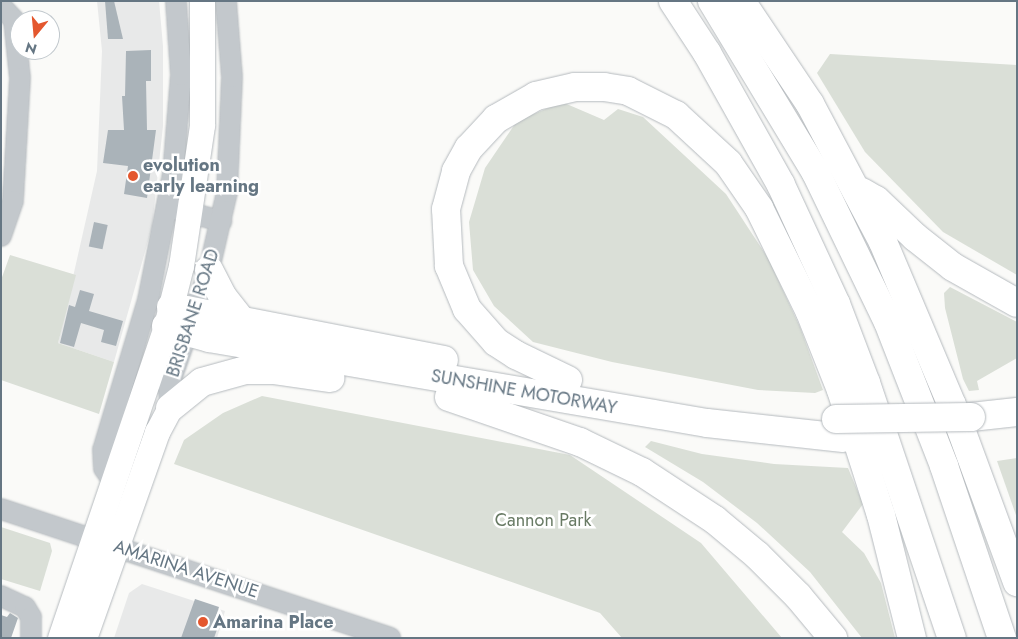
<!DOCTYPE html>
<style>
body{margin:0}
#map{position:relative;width:1018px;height:639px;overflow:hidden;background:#fafaf8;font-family:Jost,sans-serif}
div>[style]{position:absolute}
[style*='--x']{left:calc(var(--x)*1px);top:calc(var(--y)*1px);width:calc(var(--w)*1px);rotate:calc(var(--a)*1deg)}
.built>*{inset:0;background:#e8e9e9}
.green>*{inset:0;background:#dadfd7}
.building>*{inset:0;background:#aab3b9;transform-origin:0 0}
.roads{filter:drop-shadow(0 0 1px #b5babe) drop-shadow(0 0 1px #b5babe)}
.minor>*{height:20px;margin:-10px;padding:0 10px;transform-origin:10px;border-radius:10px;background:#c3c8cc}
.major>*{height:25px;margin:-12.5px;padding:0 12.5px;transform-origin:12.5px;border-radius:12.5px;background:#fff}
.highway>*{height:28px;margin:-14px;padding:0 14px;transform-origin:14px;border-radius:14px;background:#fff}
.bridges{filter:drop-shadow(0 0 1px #b4b9bd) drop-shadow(0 0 1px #b4b9bd)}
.highway-bridge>*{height:28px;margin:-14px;padding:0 14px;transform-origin:14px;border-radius:14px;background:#fff}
.dots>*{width:14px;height:14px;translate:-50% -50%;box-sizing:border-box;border:2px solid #fff;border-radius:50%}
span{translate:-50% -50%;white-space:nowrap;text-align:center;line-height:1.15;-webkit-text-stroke:5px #fff;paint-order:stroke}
.poi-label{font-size:18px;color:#657683;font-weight:700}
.left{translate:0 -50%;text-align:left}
.street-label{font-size:18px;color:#657683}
.park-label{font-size:18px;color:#687a64}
.frame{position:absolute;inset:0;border:2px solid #657683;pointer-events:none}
.north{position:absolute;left:10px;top:10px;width:50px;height:50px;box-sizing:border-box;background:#fff;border:1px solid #c1c8cd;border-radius:50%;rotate:197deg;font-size:14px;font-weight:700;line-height:20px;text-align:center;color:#657683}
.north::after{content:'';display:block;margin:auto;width:18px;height:22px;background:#e4572e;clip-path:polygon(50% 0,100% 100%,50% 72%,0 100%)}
</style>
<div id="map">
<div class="built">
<i style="clip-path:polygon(97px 1px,159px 1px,163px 46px,163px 126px,152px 227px,114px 362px,58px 343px,97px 171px,102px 51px)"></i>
<i style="clip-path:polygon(142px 584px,225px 611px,217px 638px,114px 638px,129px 593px)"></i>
</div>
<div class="green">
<i style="clip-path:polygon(830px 54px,1017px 65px,1017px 275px,943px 232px,865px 152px,817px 73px)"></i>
<i style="clip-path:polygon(562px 102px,604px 120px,618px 109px,643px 117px,726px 194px,768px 258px,800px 327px,823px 390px,815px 393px,758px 390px,612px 362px,533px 342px,494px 306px,473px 270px,469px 222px,485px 168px,517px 121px)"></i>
<i style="clip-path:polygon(10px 255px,76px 275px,58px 343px,114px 362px,99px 414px,1px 380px,1px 280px)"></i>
<i style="clip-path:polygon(950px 287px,1017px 322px,1017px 358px,977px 381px,979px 390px,969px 391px,963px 379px,945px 308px,944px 293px)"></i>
<i style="clip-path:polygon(262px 396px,570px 455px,701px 543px,782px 638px,622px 638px,600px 613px,174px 464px,184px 440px,223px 413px)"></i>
<i style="clip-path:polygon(651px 441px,702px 454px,774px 464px,848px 468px,863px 504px,842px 532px,864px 553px,881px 583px,895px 638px,862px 638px,810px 572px,757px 523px,703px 482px,645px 447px)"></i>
<i style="clip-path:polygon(1017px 458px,1017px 518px,997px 461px)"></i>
<i style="clip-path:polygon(1px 527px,50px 543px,52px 551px,40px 591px,1px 579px)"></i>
</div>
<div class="building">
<i style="clip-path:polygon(105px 1px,114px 1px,123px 39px,108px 39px)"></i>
<i style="clip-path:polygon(151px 50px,151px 81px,146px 81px,147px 130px,156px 130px,147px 198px,124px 194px,128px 166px,103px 163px,108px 130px,124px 130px,122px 96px,125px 96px,126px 51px)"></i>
<i style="left:94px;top:222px;width:14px;height:25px;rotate:12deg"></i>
<i style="clip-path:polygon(80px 290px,94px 294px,89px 311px,123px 321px,116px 346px,101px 342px,104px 330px,81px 323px,74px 347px,60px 343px,69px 305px,75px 307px)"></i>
<i style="clip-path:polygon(195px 599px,219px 607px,216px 616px,221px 618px,214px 638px,181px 638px)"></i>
<i style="clip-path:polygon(10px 613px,18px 618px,11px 638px,1px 638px,1px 615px,7px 617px)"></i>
</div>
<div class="roads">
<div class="minor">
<i style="--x:1;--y:6;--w:19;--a:47"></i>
<i style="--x:14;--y:20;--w:58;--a:84.1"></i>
<i style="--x:20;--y:78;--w:123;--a:93.3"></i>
<i style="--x:13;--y:201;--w:37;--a:109"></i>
<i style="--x:175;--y:209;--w:48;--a:14.6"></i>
<i style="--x:170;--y:408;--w:23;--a:-92"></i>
<i style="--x:169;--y:385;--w:122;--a:-70.8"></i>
<i style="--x:209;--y:270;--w:80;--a:-77"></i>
<i style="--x:227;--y:192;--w:115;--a:-87.5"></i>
<i style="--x:232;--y:77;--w:76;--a:-94.5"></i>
<i style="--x:114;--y:483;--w:18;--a:-124"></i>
<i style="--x:104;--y:468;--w:18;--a:-93"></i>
<i style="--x:103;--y:450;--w:157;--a:-73.3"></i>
<i style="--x:148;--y:300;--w:128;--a:-78.8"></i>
<i style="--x:173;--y:174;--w:99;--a:-85.4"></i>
<i style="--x:181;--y:75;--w:74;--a:-93.9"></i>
<i style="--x:1;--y:509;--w:410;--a:18.3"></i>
<i style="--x:1;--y:596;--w:26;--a:25"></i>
<i style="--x:25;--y:607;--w:12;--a:59"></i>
<i style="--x:31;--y:617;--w:21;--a:90"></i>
</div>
<div class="major">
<i style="--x:60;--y:638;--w:330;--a:-71.2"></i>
<i style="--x:166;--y:326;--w:62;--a:-76"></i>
<i style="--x:181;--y:266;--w:143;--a:-81.5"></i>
<i style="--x:202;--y:125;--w:124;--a:-90"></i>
<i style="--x:84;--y:638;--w:219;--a:-70.5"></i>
<i style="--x:157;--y:432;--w:27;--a:-62"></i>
</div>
<div class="highway">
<i style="--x:673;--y:1;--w:62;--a:56.8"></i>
<i style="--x:707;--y:53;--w:151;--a:60.7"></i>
<i style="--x:781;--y:185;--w:131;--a:65.2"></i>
<i style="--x:836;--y:304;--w:85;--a:69.2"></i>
<i style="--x:866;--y:383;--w:269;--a:71.4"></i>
<i style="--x:712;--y:1;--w:201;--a:58.8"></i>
<i style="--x:816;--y:173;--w:165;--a:64.2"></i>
<i style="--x:888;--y:322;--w:155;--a:68.7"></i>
<i style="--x:944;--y:466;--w:182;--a:71.4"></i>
<i style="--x:741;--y:1;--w:124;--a:56.2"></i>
<i style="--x:810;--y:104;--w:156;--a:62.1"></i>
<i style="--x:883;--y:242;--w:177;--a:67.1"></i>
<i style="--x:952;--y:405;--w:189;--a:69.8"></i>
<i style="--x:862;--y:192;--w:16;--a:30"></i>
<i style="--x:876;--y:200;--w:54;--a:43.5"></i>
<i style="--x:915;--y:237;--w:48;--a:38.3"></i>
<i style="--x:953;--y:267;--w:73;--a:29.4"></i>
<i style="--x:209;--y:270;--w:30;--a:63"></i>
<i style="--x:223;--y:297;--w:31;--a:52"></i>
<i style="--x:171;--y:307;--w:278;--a:11"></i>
<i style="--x:166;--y:326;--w:45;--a:15.6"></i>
<i style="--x:209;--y:338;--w:505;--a:9.69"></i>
<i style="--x:707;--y:423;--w:137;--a:6.3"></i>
<i style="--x:568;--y:380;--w:58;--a:-154.3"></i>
<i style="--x:516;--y:355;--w:24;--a:-147"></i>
<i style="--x:496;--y:342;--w:44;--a:-131.3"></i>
<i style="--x:467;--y:309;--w:47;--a:-112.7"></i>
<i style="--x:449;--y:266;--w:57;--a:-93"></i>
<i style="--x:446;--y:209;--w:39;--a:-75"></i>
<i style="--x:456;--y:171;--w:26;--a:-61"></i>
<i style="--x:469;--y:148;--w:40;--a:-47"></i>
<i style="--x:496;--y:119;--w:46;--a:-29.9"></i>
<i style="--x:536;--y:96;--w:40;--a:-13"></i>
<i style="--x:575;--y:87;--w:29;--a:0"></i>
<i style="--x:604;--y:87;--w:24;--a:9"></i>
<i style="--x:628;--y:91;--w:54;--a:26.6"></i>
<i style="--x:676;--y:115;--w:71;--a:42.7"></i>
<i style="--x:728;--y:163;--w:55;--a:55.4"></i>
<i style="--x:759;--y:208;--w:116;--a:63.9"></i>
<i style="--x:810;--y:312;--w:84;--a:68.3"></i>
<i style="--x:841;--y:390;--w:131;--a:72.3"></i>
<i style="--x:881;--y:515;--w:127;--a:75.9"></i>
<i style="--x:449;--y:397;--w:139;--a:19"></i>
<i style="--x:580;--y:442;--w:69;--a:25.8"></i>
<i style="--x:642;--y:472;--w:87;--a:33.3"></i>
<i style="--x:715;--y:520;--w:55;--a:39.8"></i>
<i style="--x:757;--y:555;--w:58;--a:45"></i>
<i style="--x:798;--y:596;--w:55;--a:50.2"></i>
<i style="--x:170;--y:408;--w:41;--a:-39.1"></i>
<i style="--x:202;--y:382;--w:46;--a:-15.3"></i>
<i style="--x:246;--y:370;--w:27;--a:0"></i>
<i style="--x:273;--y:370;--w:58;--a:8"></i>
<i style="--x:971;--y:417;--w:46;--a:-6.2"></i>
</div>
</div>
<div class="bridges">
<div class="highway-bridge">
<i style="--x:836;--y:419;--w:135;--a:-0.8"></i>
</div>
</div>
<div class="dots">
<i style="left:133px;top:176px;background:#e4572e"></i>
<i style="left:203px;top:622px;background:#e4572e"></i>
</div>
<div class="poi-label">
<span class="left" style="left:143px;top:176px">evolution<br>early learning</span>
<span class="left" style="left:213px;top:622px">Amarina Place</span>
</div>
<div class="street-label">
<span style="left:193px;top:313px;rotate:-72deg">BRISBANE ROAD</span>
<span style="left:524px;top:392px;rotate:10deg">SUNSHINE MOTORWAY</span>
<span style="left:186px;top:569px;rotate:18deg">AMARINA AVENUE</span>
</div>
<div class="park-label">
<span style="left:543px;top:520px">Cannon Park</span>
</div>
<div class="frame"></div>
<div class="north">N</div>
</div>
